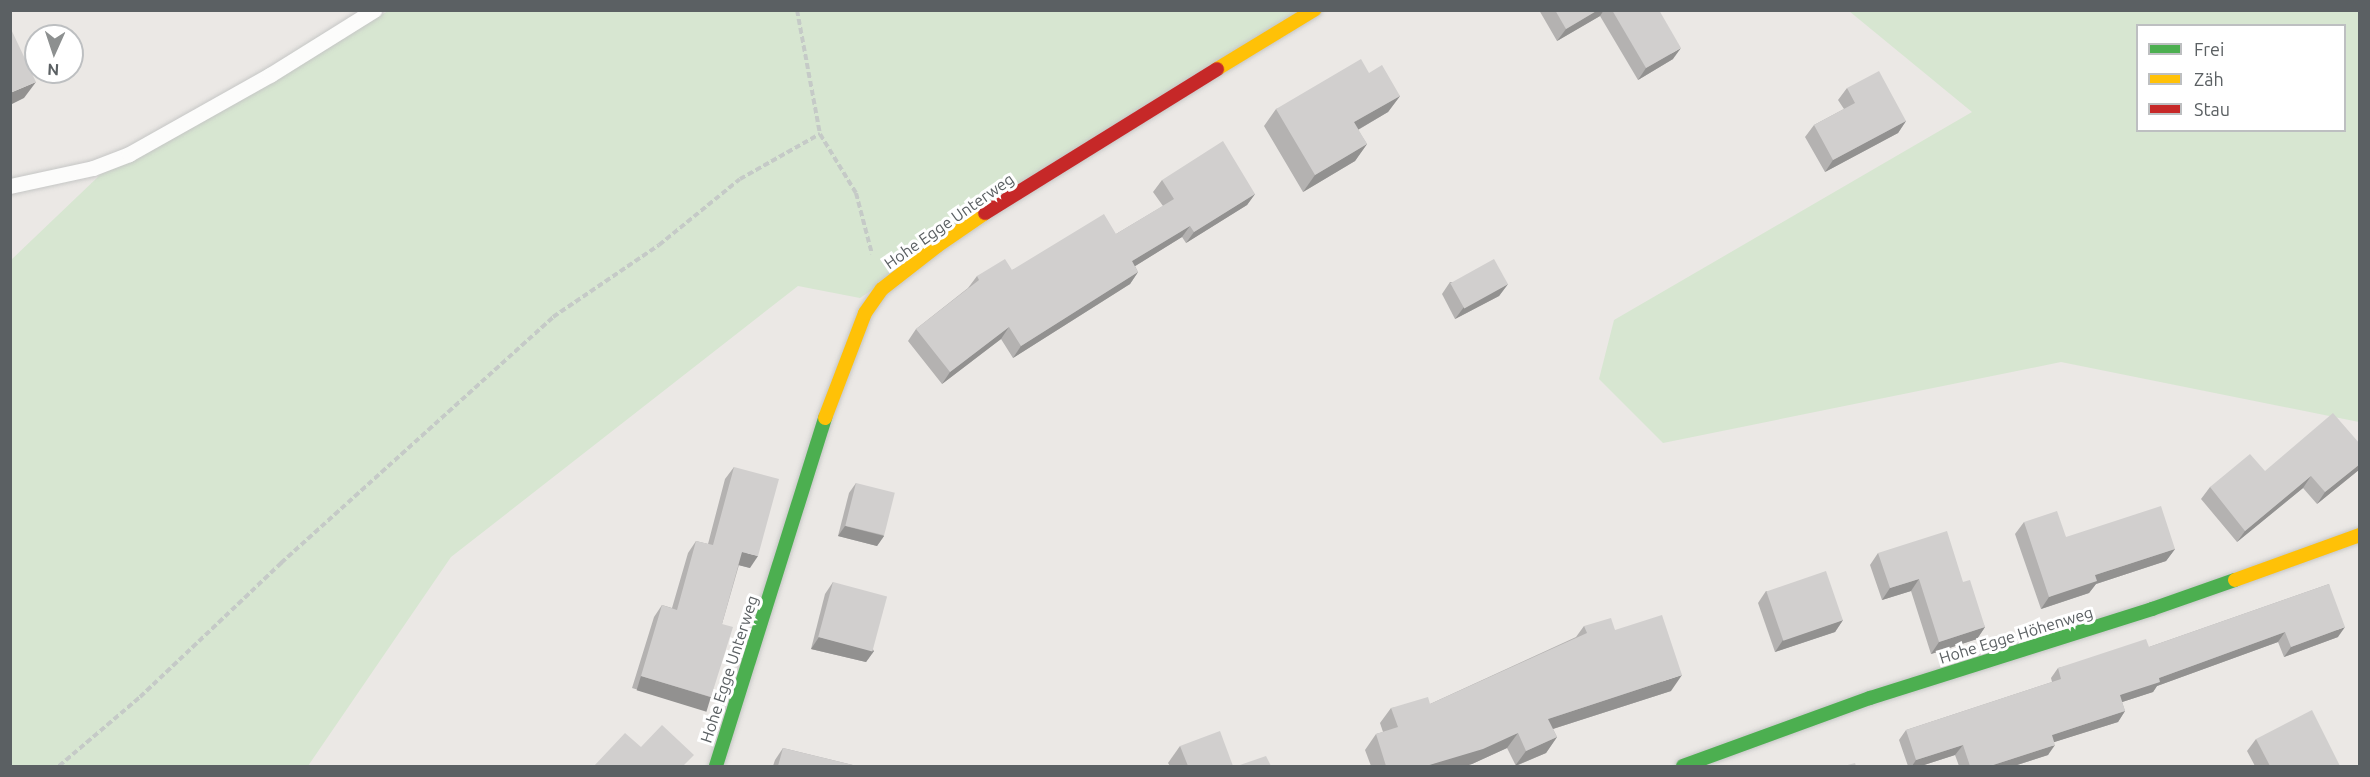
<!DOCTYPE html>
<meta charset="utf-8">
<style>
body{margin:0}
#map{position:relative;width:2370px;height:777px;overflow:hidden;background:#ebe8e5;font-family:Ubuntu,sans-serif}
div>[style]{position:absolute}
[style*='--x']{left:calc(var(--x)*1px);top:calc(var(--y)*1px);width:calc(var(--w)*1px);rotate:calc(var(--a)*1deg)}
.green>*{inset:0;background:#d7e6d1}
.path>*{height:4px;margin-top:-2px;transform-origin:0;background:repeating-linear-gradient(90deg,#c5cac7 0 6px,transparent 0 9px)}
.roads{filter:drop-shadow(0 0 2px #c5c6c5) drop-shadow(0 0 2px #c5c6c5)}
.lane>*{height:15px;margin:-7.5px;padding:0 7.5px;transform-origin:7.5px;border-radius:7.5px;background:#fcfcfb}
.fast>*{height:14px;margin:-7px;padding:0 7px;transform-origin:7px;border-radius:7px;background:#4caf50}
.slow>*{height:14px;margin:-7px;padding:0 7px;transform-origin:7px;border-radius:7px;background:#ffc107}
.jam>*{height:14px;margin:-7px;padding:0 7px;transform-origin:7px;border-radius:7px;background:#c62828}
.wall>*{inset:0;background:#b4b2b1}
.shaded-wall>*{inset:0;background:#929190;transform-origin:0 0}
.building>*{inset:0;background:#d1cfce;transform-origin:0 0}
span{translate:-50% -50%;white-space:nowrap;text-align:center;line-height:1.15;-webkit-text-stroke:6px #fff;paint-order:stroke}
.street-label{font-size:16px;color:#5b6063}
.frame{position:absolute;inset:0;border:12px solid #5b6063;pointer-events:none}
.legend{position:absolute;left:2136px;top:24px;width:210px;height:108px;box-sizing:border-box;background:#fff;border:2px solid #bdbfc1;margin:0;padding:8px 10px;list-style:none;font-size:18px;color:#5b6063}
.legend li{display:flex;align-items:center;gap:12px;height:30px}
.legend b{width:30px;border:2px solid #bdbfc1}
.north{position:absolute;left:24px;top:24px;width:60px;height:60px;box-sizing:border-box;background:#fff;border:2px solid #bdbfc1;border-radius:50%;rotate:183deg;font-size:16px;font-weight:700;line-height:24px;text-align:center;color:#5b6063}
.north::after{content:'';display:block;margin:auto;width:21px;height:27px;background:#8d9090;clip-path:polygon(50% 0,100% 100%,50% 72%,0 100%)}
</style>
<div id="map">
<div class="green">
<i style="clip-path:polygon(388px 11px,1299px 11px,860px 298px,798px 286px,451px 557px,308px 766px,11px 766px,11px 260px,101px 174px,137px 158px)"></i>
<i style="clip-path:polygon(evenodd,1849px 11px,2359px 11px,2359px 422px,2061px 362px,1663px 443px,1599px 379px,1614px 320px,1972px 112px,1849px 11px,2138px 26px,2344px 26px,2344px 130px,2138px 130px,2138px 26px)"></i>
</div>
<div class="path">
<i style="--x:797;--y:10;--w:126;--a:79.5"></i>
<i style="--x:59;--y:766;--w:106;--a:-40.4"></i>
<i style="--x:140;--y:697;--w:195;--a:-43.5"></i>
<i style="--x:281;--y:563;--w:367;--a:-42.1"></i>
<i style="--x:553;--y:317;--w:128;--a:-34.2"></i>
<i style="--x:659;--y:245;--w:104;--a:-39.2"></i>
<i style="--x:740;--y:179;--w:92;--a:-29.4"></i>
<i style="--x:820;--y:134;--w:69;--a:58.6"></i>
<i style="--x:856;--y:193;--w:63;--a:75.3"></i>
</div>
<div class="roads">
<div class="lane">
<i style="--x:10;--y:186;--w:85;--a:-12.2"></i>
<i style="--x:93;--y:168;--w:39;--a:-21"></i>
<i style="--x:129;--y:154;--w:162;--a:-29.3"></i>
<i style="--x:270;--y:75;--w:123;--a:-32"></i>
</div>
<div class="fast">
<i style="--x:716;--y:766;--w:365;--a:-72.6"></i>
<i style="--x:1683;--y:766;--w:199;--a:-20"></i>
<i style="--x:1870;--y:698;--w:296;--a:-17.5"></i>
<i style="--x:2152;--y:609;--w:88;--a:-19.3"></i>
</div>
<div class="slow">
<i style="--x:1217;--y:69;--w:114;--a:-31.3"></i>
<i style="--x:825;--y:418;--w:112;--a:-69.1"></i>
<i style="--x:865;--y:313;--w:29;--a:-55"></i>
<i style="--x:882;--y:289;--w:70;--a:-38"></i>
<i style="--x:937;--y:246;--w:58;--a:-34.5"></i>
<i style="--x:2235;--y:580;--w:133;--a:-19.8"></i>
</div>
<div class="jam">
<i style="--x:985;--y:213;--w:273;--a:-31.8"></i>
</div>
</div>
<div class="wall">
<i style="clip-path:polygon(1539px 10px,1659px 10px,1673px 59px,1638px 80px,1600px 16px,1557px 41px)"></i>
<i style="clip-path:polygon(1369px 73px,1400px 96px,1388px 112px,1358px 130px,1367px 144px,1355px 161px,1303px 192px,1264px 126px,1276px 109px)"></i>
<i style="clip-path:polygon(1847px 88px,1906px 121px,1898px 133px,1825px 172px,1805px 137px,1814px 125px,1844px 109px,1838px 100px)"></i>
<i style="clip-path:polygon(1162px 180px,1255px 194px,1247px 205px,1186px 243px,1182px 237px,1135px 266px,1138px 272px,1130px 284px,1013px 358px,1001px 339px,942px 384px,908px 341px,916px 329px,968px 288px,977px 276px,1012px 270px,1116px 234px,1163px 206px,1153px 192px)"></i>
<i style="clip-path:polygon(1450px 282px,1508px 284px,1499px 296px,1455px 319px,1442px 294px)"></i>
<i style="clip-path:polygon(2360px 444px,2360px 469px,2317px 504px,2303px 488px,2237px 542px,2201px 499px,2210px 487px)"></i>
<i style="clip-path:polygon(734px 467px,750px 568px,739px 565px,722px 624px,711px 697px,702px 709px,632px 688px,654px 617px,662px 605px,672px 608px,688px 553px,696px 541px,708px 544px,725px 479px)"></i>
<i style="clip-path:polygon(856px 483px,884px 536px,877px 546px,838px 536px,849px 493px)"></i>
<i style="clip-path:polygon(2024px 522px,2066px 537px,2175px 549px,2166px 561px,2096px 584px,2089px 593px,2041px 609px,2015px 534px)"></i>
<i style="clip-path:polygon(1878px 553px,1963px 582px,1985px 627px,1977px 639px,1931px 654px,1911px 591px,1882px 600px,1870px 565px)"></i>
<i style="clip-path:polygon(833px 582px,874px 651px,866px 662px,811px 649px,825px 594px)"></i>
<i style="clip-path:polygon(2329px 584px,2338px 637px,2284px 657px,2278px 642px,2157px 686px,2153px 692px,2122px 702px,2125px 711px,2118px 722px,2054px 742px,2048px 755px,2014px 766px,1959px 766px,1955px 755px,1921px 766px,1908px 766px,1899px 740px,1906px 730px,2052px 682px,2051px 678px,2058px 668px,2149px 647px)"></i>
<i style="clip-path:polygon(1766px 591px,1843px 620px,1835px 632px,1775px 652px,1758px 603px)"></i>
<i style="clip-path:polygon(1584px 626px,1615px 630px,1671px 691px,1553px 729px,1557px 737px,1546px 753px,1516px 766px,1507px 748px,1472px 764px,1465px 766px,1371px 766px,1365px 750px,1376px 734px,1383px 732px,1380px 723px,1391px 708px,1430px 704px,1576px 637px)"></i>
<i style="clip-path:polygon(2256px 739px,2340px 766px,2255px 766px,2247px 751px)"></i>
<i style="clip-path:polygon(1180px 746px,1233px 766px,1170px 766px,1168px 763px)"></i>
<i style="clip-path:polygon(783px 748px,857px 766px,773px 766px,775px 760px)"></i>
</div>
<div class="shaded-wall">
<i style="clip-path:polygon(1598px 10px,1604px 10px,1600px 16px,1557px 41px,1566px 29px)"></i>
<i style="clip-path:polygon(1681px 48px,1673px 59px,1638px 80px,1646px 68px)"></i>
<i style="clip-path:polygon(36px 82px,24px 98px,10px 105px,10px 93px)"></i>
<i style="clip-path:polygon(1400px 96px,1388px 112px,1342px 139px,1354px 122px)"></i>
<i style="clip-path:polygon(1906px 121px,1898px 133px,1825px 172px,1833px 160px)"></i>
<i style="clip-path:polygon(1367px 144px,1355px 161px,1303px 192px,1315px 175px)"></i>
<i style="clip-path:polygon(1255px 194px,1247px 205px,1186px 243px,1194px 232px)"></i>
<i style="clip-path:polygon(1190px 226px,1182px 237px,1124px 273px,1132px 261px)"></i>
<i style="clip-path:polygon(1138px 272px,1130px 284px,1013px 358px,1021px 346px)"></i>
<i style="clip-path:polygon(1508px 284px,1499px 296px,1455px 319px,1464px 307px)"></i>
<i style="clip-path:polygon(1009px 327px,1001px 339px,942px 384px,950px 372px)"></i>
<i style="clip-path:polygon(2360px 464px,2360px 469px,2317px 504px,2325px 492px)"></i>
<i style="clip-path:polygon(2311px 476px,2303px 488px,2237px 542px,2245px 531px)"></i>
<i style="clip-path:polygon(845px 526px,884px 536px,877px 546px,838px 536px)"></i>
<i style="clip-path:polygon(2175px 549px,2166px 561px,2096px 584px,2089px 593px,2041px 609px,2049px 597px,2095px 575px)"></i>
<i style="clip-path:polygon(742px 552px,758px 556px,750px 568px,734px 564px)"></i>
<i style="clip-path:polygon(1919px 579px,1911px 591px,1882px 600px,1890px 588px)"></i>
<i style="clip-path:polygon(1843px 620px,1835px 632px,1775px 652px,1783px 640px)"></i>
<i style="clip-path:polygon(1985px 627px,1977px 639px,1931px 654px,1939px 642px)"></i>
<i style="clip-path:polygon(2345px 627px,2338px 637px,2284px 657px,2291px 647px)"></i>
<i style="clip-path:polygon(2285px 632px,2278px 642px,2157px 686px,2153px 692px,2113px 705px,2120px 695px,2159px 678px)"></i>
<i style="clip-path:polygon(819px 637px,874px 651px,866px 662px,811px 649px)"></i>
<i style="clip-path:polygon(1682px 675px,1671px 691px,1537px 734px,1548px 719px)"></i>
<i style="left:641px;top:676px;width:73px;height:15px;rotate:17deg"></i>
<i style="clip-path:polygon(2125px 711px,2118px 722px,2045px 745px,2052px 735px)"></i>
<i style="clip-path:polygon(1518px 733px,1507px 748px,1472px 764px,1465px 766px,1426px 766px)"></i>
<i style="clip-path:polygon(1557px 737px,1546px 753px,1515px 766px,1526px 751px)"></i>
<i style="clip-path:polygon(1963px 745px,1955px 755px,1921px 766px,1912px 766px,1916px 760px)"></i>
<i style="clip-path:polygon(2055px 745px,2048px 755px,2014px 766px,1990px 766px)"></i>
</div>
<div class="building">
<i style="clip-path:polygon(1555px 10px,1598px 10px,1566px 29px)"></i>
<i style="clip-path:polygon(1612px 10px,1659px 10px,1681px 48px,1646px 68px)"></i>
<i style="clip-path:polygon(10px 27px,36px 82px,10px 93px)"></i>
<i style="clip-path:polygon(1361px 59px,1369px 73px,1382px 65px,1400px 96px,1354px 122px,1367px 144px,1315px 175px,1276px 109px)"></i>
<i style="clip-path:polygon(1879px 71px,1906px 121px,1833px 160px,1814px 125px,1855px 103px,1847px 88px)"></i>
<i style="clip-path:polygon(1223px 141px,1255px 194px,1194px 232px,1190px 226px,1132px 261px,1138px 272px,1021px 346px,1009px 327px,950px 372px,916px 329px,979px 280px,977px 276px,1005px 259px,1012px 270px,1104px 214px,1116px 234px,1174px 199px,1162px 180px)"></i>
<i style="left:1494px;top:259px;width:29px;height:50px;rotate:61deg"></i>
<i style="clip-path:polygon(2333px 413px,2360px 444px,2360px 464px,2325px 492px,2311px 476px,2245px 531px,2210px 487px,2250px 454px,2265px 471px)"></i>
<i style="clip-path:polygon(734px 467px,779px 479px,758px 556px,742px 552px,722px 624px,733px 627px,711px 697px,641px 676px,662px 605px,677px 610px,696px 541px,713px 545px)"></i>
<i style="left:856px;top:483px;width:40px;height:44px;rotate:14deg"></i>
<i style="clip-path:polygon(2161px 506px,2175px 549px,2095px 575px,2097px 581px,2049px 597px,2024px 522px,2057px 511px,2066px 537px)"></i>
<i style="clip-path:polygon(1947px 531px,1963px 582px,1970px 580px,1985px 627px,1939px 642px,1919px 579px,1890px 588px,1878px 553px)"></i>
<i style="left:1826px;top:571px;width:52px;height:63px;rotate:71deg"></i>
<i style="left:833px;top:582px;width:56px;height:57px;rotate:15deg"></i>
<i style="clip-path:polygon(2329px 584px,2345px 627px,2291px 647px,2285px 632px,2159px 678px,2160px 682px,2120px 695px,2125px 711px,2052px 735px,2055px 745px,1990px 766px,1970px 766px,1963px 745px,1916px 760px,1906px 730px,2061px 679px,2058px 668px,2146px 639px,2149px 647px)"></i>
<i style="clip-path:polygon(1662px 615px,1682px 675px,1548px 719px,1557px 737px,1526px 751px,1518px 733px,1483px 749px,1426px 766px,1386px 766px,1376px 734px,1398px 727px,1391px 708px,1428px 697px,1430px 704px,1587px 633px,1584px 626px,1611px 618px,1615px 630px)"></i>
<i style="clip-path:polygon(2312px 710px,2340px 766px,2270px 766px,2256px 739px)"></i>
<i style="clip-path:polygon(662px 725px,694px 755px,683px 766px,594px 766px,625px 733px,641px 747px)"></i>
<i style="clip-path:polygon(1220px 731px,1233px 766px,1188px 766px,1180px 746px)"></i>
<i style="clip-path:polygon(783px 748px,857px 766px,778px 766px)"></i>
<i style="clip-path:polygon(1266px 756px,1271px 766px,1237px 766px)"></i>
<i style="clip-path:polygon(1855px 763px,1856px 766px,1844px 766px)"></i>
</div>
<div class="street-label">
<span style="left:949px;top:221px;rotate:-35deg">Hohe Egge Unterweg</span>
<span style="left:2016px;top:635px;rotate:-17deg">Hohe Egge Höhenweg</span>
<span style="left:729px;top:669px;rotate:-72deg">Hohe Egge Unterweg</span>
</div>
<div class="frame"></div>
<ul class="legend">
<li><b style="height:8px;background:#4caf50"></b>Frei</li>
<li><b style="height:8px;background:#ffc107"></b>Zäh</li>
<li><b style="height:8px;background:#c62828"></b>Stau</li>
</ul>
<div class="north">N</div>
</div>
